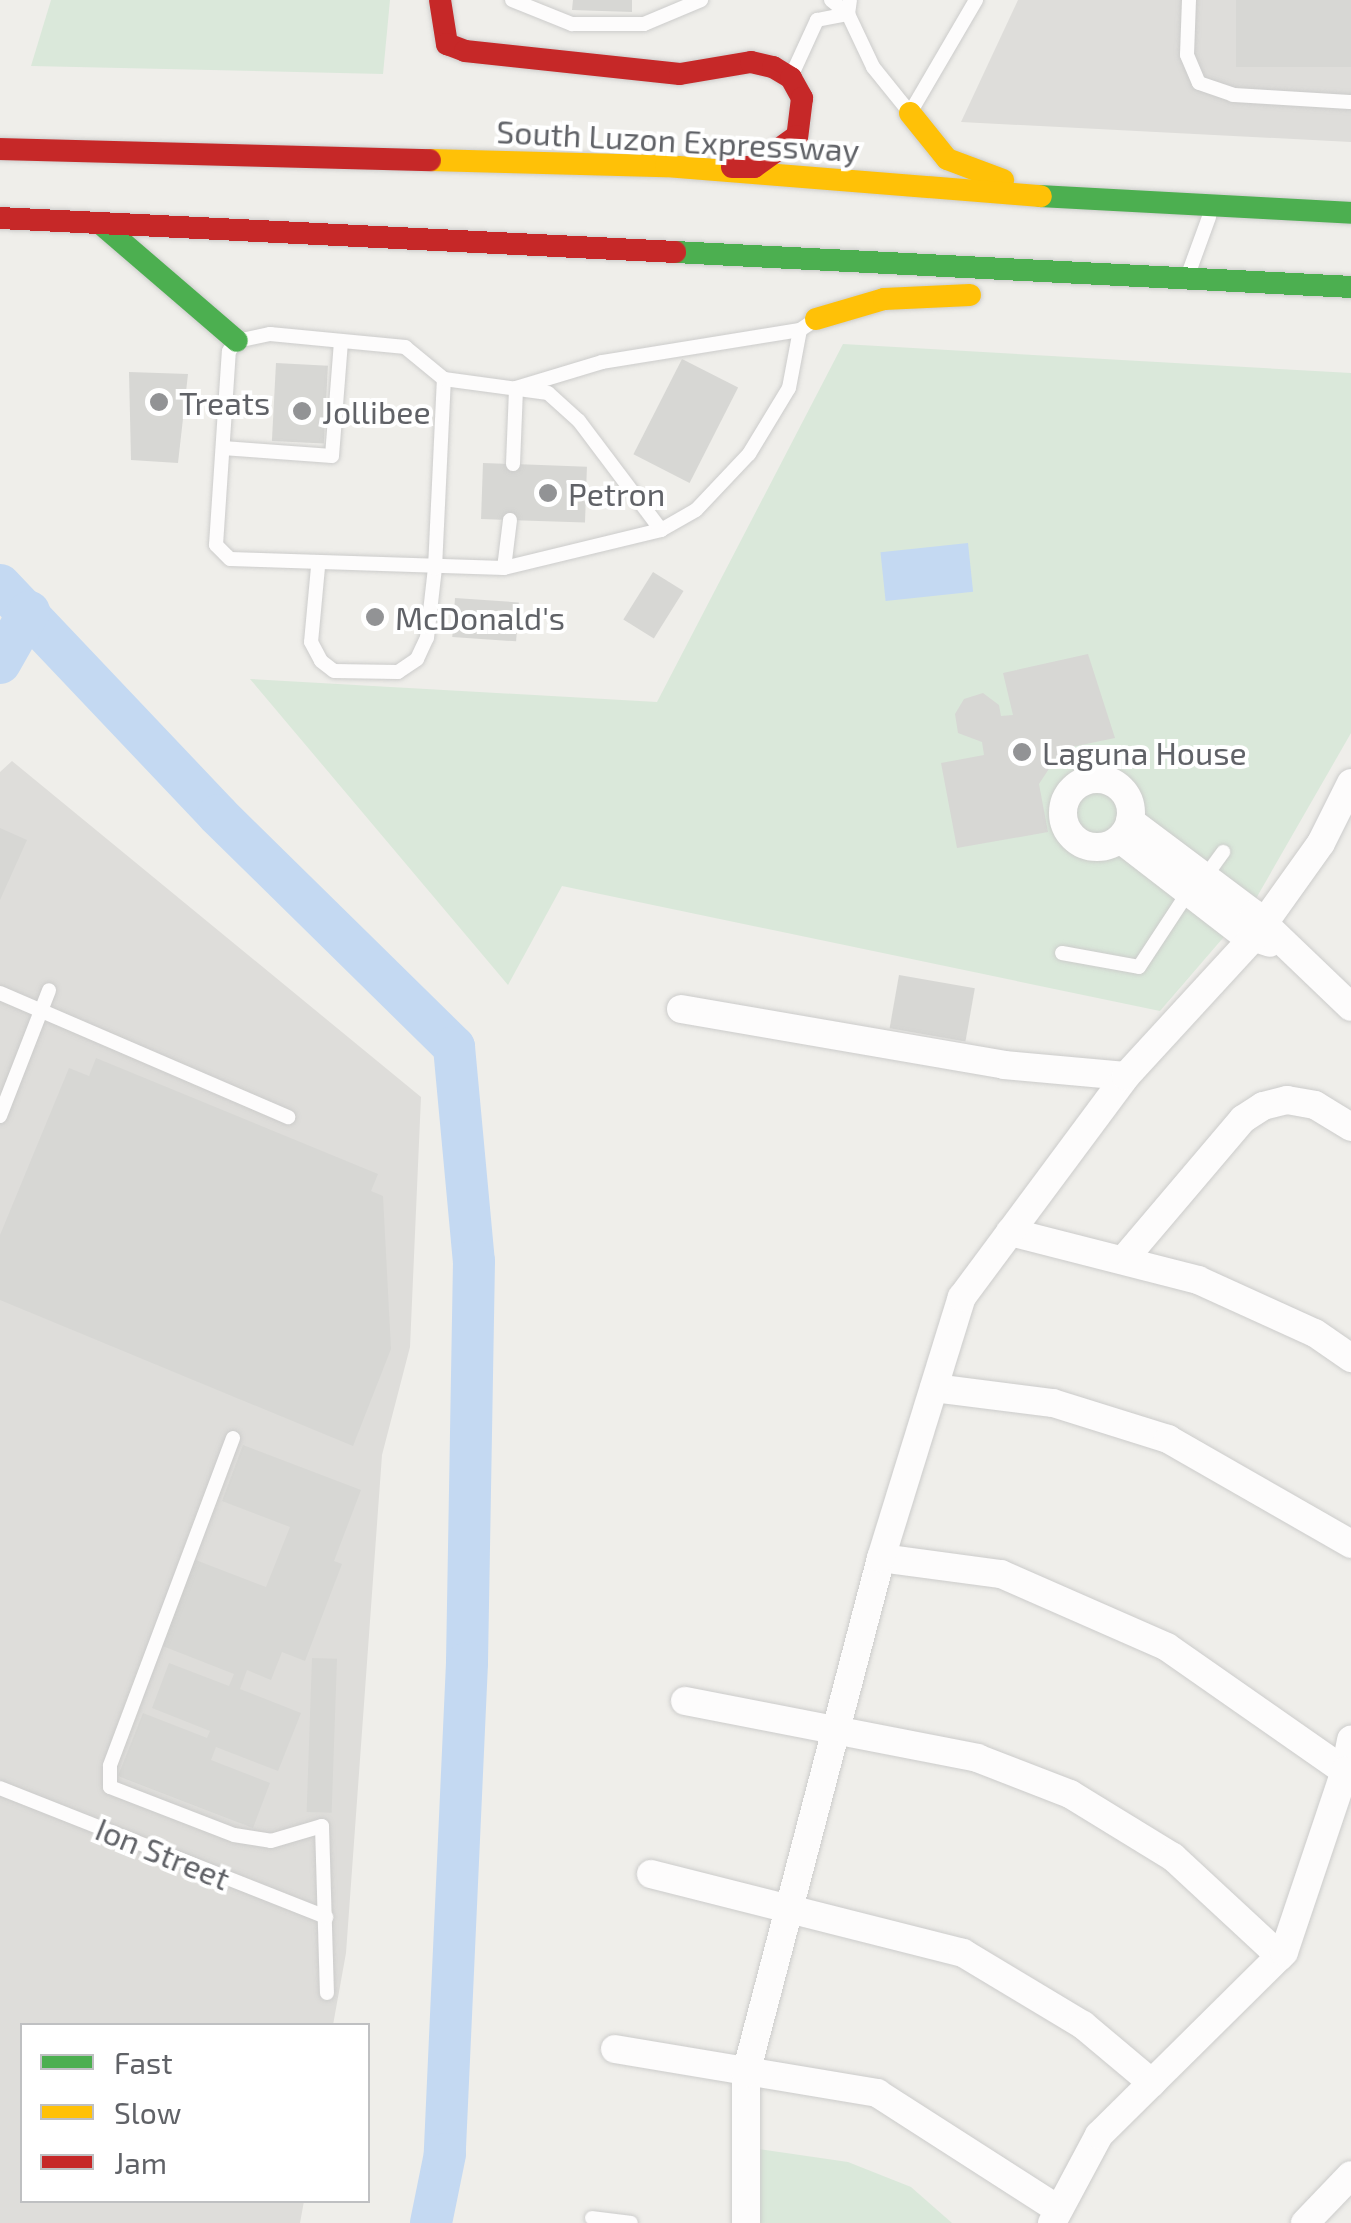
<!DOCTYPE html>
<style>
body{margin:0}
#map{position:relative;width:1351px;height:2223px;overflow:hidden;background:#efeeea;font-family:"Exo 2",sans-serif}
div>[style]{position:absolute}
[style*='--x']{left:calc(var(--x)*1px);top:calc(var(--y)*1px);width:calc(var(--w)*1px);rotate:calc(var(--a)*1deg)}
.industrial>*{inset:0;background:#deddda}
.green>*{inset:0;background:#dae8da}
.water>*{inset:0;background:#c4d9f2;transform-origin:0 0}
.river>*{height:42px;margin:-21px;padding:0 21px;transform-origin:21px;border-radius:21px;background:#c4d9f2}
.building>*{inset:0;background:#d7d7d4;transform-origin:0 0}
.roads{filter:drop-shadow(0 0 2px #cccccb) drop-shadow(0 0 2px #cccccb)}
.lane>*{height:14px;margin:-7px;padding:0 7px;transform-origin:7px;border-radius:7px;background:#fdfcfc}
.street>*{height:28px;margin:-14px;padding:0 14px;transform-origin:14px;border-radius:14px;background:#fdfcfc}
.street>.ring{margin:-14px;padding:0;box-sizing:content-box;background:none;border:28px solid #fdfcfc;border-radius:50%}
.fast>*{height:22px;margin:-11px;padding:0 11px;transform-origin:11px;border-radius:11px;background:#4caf50}
.slow>*{height:22px;margin:-11px;padding:0 11px;transform-origin:11px;border-radius:11px;background:#ffc107}
.jam>*{height:22px;margin:-11px;padding:0 11px;transform-origin:11px;border-radius:11px;background:#c62828}
.dots>*{width:28px;height:28px;translate:-50% -50%;box-sizing:border-box;border:5px solid #fff;border-radius:50%}
span{translate:-50% -50%;white-space:nowrap;text-align:center;line-height:1.15;-webkit-text-stroke:8px #fff;paint-order:stroke}
.street-label{font-size:32px;color:#606267}
.poi-label{font-size:32px;color:#606267}
.left{translate:0 -50%;text-align:left}
.legend{position:absolute;left:20px;top:2023px;width:350px;height:180px;box-sizing:border-box;background:#fff;border:2px solid #bfc0c2;margin:0;padding:12px 18px;list-style:none;font-size:30px;color:#606267}
.legend li{display:flex;align-items:center;gap:20px;height:50px}
.legend b{width:50px;border:2px solid #bfc0c2}
</style>
<div id="map">
<div class="industrial">
<i style="clip-path:polygon(1018px 0,1351px 0,1351px 142px,961px 122px)"></i>
<i style="clip-path:polygon(12px 761px,421px 1097px,410px 1347px,382px 1455px,346px 1953px,333px 2025px,22px 2026px,22px 2200px,304px 2201px,300px 2223px,0 2223px,0 772px)"></i>
</div>
<div class="green">
<i style="clip-path:polygon(51px 0,390px 0,383px 74px,31px 66px)"></i>
<i style="clip-path:polygon(843px 344px,1351px 373px,1351px 733px,1254px 902px,1160px 1011px,562px 886px,508px 985px,250px 679px,657px 702px)"></i>
<i style="clip-path:polygon(752px 2148px,848px 2162px,911px 2187px,952px 2223px,754px 2223px)"></i>
</div>
<div class="water">
<i style="left:968px;top:543px;width:49px;height:88px;rotate:84deg"></i>
</div>
<div class="river">
<i style="--x:0;--y:585;--w:317;--a:46.5"></i>
<i style="--x:218;--y:815;--w:331;--a:44.5"></i>
<i style="--x:454;--y:1047;--w:215;--a:84.7"></i>
<i style="--x:474;--y:1261;--w:402;--a:91"></i>
<i style="--x:467;--y:1663;--w:491;--a:92.6"></i>
<i style="--x:445;--y:2154;--w:70;--a:101.5"></i>
<i style="--x:0;--y:663;--w:59;--a:-60.4"></i>
</div>
<div class="building">
<i style="clip-path:polygon(573px 0,632px 0,632px 12px,572px 10px)"></i>
<i style="left:1236px;top:0;width:115px;height:67px"></i>
<i style="left:682px;top:359px;width:63px;height:107px;rotate:27deg"></i>
<i style="left:276px;top:363px;width:52px;height:78px;rotate:3deg"></i>
<i style="clip-path:polygon(129px 372px,188px 374px,178px 463px,131px 460px)"></i>
<i style="left:483px;top:463px;width:104px;height:56px;rotate:2deg"></i>
<i style="left:653px;top:572px;width:36px;height:56px;rotate:32deg"></i>
<i style="left:455px;top:598px;width:64px;height:39px;rotate:4deg"></i>
<i style="clip-path:polygon(1088px 654px,1115px 738px,1062px 749px,1039px 784px,1048px 832px,957px 848px,941px 763px,984px 755px,982px 742px,958px 733px,955px 714px,964px 699px,983px 693px,999px 705px,1001px 716px,1013px 715px,1003px 673px)"></i>
<i style="clip-path:polygon(0 828px,27px 840px,0 900px)"></i>
<i style="left:899px;top:975px;width:77px;height:54px;rotate:10deg"></i>
<i style="clip-path:polygon(96px 1058px,378px 1174px,371px 1191px,383px 1196px,391px 1349px,353px 1446px,0 1300px,0 1235px,69px 1068px,89px 1076px)"></i>
<i style="clip-path:polygon(243px 1445px,361px 1490px,334px 1561px,342px 1564px,305px 1661px,282px 1652px,271px 1680px,247px 1670px,240px 1689px,301px 1713px,278px 1771px,216px 1747px,211px 1760px,270px 1783px,253px 1828px,118px 1776px,143px 1713px,207px 1738px,210px 1731px,152px 1708px,169px 1663px,229px 1686px,234px 1674px,160px 1645px,193px 1559px,266px 1587px,290px 1527px,222px 1501px)"></i>
<i style="left:312px;top:1658px;width:25px;height:154px;rotate:2deg"></i>
</div>
<div class="roads">
<div class="lane">
<i style="--x:512;--y:0;--w:65;--a:21.8"></i>
<i style="--x:572;--y:24;--w:72;--a:0"></i>
<i style="--x:644;--y:24;--w:62;--a:-22.8"></i>
<i style="--x:831;--y:0;--w:22;--a:39"></i>
<i style="--x:848;--y:14;--w:59;--a:64.7"></i>
<i style="--x:873;--y:67;--w:59;--a:51.2"></i>
<i style="--x:910;--y:113;--w:131;--a:-59.7"></i>
<i style="--x:1189;--y:0;--w:55;--a:92.1"></i>
<i style="--x:1187;--y:55;--w:30;--a:67"></i>
<i style="--x:1199;--y:83;--w:36;--a:19"></i>
<i style="--x:1233;--y:95;--w:118;--a:3.4"></i>
<i style="--x:795;--y:68;--w:53;--a:-65.4"></i>
<i style="--x:817;--y:20;--w:32;--a:-11"></i>
<i style="--x:848;--y:14;--w:14;--a:-82"></i>
<i style="--x:1189;--y:272;--w:59;--a:-70"></i>
<i style="--x:223;--y:448;--w:109;--a:4.2"></i>
<i style="--x:332;--y:456;--w:115;--a:-85.5"></i>
<i style="--x:513;--y:464;--w:76;--a:-87.7"></i>
<i style="--x:516;--y:388;--w:90;--a:-16.8"></i>
<i style="--x:602;--y:362;--w:201;--a:-9.2"></i>
<i style="--x:510;--y:520;--w:48;--a:97.1"></i>
<i style="--x:504;--y:568;--w:162;--a:-13.6"></i>
<i style="--x:661;--y:530;--w:40;--a:-29.7"></i>
<i style="--x:696;--y:510;--w:77;--a:-46.6"></i>
<i style="--x:749;--y:454;--w:77;--a:-58.8"></i>
<i style="--x:789;--y:388;--w:59;--a:-79.3"></i>
<i style="--x:800;--y:330;--w:11;--a:-34"></i>
<i style="--x:318;--y:567;--w:75;--a:95.3"></i>
<i style="--x:311;--y:642;--w:21;--a:62"></i>
<i style="--x:321;--y:661;--w:16;--a:38"></i>
<i style="--x:334;--y:671;--w:64;--a:0.9"></i>
<i style="--x:398;--y:672;--w:23;--a:-34"></i>
<i style="--x:417;--y:659;--w:23;--a:-65"></i>
<i style="--x:427;--y:638;--w:70;--a:-83.5"></i>
<i style="--x:435;--y:568;--w:189;--a:-87.3"></i>
<i style="--x:504;--y:568;--w:274;--a:-178.1"></i>
<i style="--x:230;--y:559;--w:20;--a:-135"></i>
<i style="--x:216;--y:545;--w:194;--a:-86.2"></i>
<i style="--x:229;--y:351;--w:13;--a:-51"></i>
<i style="--x:237;--y:341;--w:34;--a:-12"></i>
<i style="--x:270;--y:334;--w:136;--a:5.5"></i>
<i style="--x:405;--y:347;--w:50;--a:39.4"></i>
<i style="--x:444;--y:379;--w:105;--a:7.7"></i>
<i style="--x:548;--y:393;--w:42;--a:42.1"></i>
<i style="--x:579;--y:421;--w:136;--a:53"></i>
<i style="--x:1205;--y:877;--w:31;--a:-54"></i>
<i style="--x:1062;--y:953;--w:78;--a:10.3"></i>
<i style="--x:1139;--y:967;--w:91;--a:-56.7"></i>
<i style="--x:0;--y:993;--w:314;--a:23.3"></i>
<i style="--x:0;--y:1116;--w:135;--a:-68.7"></i>
<i style="--x:233;--y:1438;--w:350;--a:110.6"></i>
<i style="--x:110;--y:1766;--w:21;--a:90"></i>
<i style="--x:110;--y:1787;--w:133;--a:21.2"></i>
<i style="--x:234;--y:1835;--w:37;--a:9"></i>
<i style="--x:271;--y:1841;--w:53;--a:-16.4"></i>
<i style="--x:322;--y:1826;--w:167;--a:88.3"></i>
<i style="--x:0;--y:1788;--w:351;--a:21.6"></i>
<i style="--x:592;--y:2218;--w:39;--a:7"></i>
</div>
<div class="street">
<i class="ring" style="left:1063px;top:779px;width:40px;height:40px"></i>
<i style="--x:1130;--y:821;--w:155;--a:36.9"></i>
<i style="--x:1254;--y:914;--w:134;--a:43.8"></i>
<i style="--x:1120;--y:839;--w:155;--a:37.7"></i>
<i style="--x:1243;--y:934;--w:28;--a:18"></i>
<i style="--x:681;--y:1009;--w:328;--a:9.8"></i>
<i style="--x:1004;--y:1065;--w:122;--a:5.2"></i>
<i style="--x:1010;--y:1232;--w:194;--a:14.3"></i>
<i style="--x:1198;--y:1280;--w:128;--a:24.4"></i>
<i style="--x:1315;--y:1333;--w:44;--a:34.8"></i>
<i style="--x:1125;--y:1258;--w:182;--a:-49.7"></i>
<i style="--x:1243;--y:1119;--w:24;--a:-33"></i>
<i style="--x:1263;--y:1106;--w:25;--a:-14"></i>
<i style="--x:1287;--y:1100;--w:28;--a:10"></i>
<i style="--x:1315;--y:1105;--w:42;--a:31.4"></i>
<i style="--x:934;--y:1388;--w:120;--a:7.2"></i>
<i style="--x:1053;--y:1403;--w:121;--a:17.4"></i>
<i style="--x:1168;--y:1439;--w:211;--a:29.8"></i>
<i style="--x:881;--y:1558;--w:121;--a:7.6"></i>
<i style="--x:1001;--y:1574;--w:181;--a:23.7"></i>
<i style="--x:1167;--y:1647;--w:217;--a:34.9"></i>
<i style="--x:1345;--y:1771;--w:32;--a:-79"></i>
<i style="--x:685;--y:1701;--w:298;--a:11"></i>
<i style="--x:977;--y:1758;--w:100;--a:21.2"></i>
<i style="--x:1070;--y:1794;--w:121;--a:31.5"></i>
<i style="--x:1173;--y:1857;--w:146;--a:42.8"></i>
<i style="--x:651;--y:1874;--w:322;--a:14.2"></i>
<i style="--x:963;--y:1953;--w:140;--a:31"></i>
<i style="--x:1083;--y:2025;--w:90;--a:40"></i>
<i style="--x:615;--y:2049;--w:266;--a:9.5"></i>
<i style="--x:877;--y:2093;--w:215;--a:32.7"></i>
<i style="--x:746;--y:2223;--w:150;--a:-90"></i>
<i style="--x:746;--y:2073;--w:532;--a:-75.31"></i>
<i style="--x:881;--y:1558;--w:273;--a:-72.8"></i>
<i style="--x:962;--y:1297;--w:275;--a:-53.4"></i>
<i style="--x:1126;--y:1076;--w:189;--a:-47.4"></i>
<i style="--x:1254;--y:937;--w:115;--a:-54.5"></i>
<i style="--x:1321;--y:843;--w:67;--a:-63.4"></i>
<i style="--x:1052;--y:2223;--w:100;--a:-61.9"></i>
<i style="--x:1099;--y:2135;--w:260;--a:-44.7"></i>
<i style="--x:1284;--y:1952;--w:191;--a:-71.4"></i>
<i style="--x:1305;--y:2223;--w:66;--a:-46.2"></i>
</div>
<div class="fast">
<i style="--x:1041;--y:196;--w:310;--a:3.1"></i>
<i style="--x:101;--y:224;--w:179;--a:40.7"></i>
<i style="--x:675;--y:252;--w:677;--a:2.96"></i>
</div>
<div class="slow">
<i style="--x:910;--y:113;--w:59;--a:51.2"></i>
<i style="--x:947;--y:159;--w:60;--a:20.6"></i>
<i style="--x:430;--y:160;--w:236;--a:1.5"></i>
<i style="--x:666;--y:166;--w:376;--a:4.6"></i>
<i style="--x:816;--y:319;--w:71;--a:-16.4"></i>
<i style="--x:884;--y:299;--w:86;--a:-2.7"></i>
</div>
<div class="jam">
<i style="--x:440;--y:0;--w:45;--a:81"></i>
<i style="--x:447;--y:44;--w:19;--a:21"></i>
<i style="--x:465;--y:51;--w:216;--a:6.1"></i>
<i style="--x:680;--y:74;--w:72;--a:-9.6"></i>
<i style="--x:751;--y:62;--w:23;--a:13"></i>
<i style="--x:773;--y:67;--w:21;--a:31"></i>
<i style="--x:791;--y:78;--w:23;--a:61"></i>
<i style="--x:802;--y:98;--w:38;--a:97"></i>
<i style="--x:797;--y:136;--w:53;--a:144.2"></i>
<i style="--x:754;--y:167;--w:22;--a:180"></i>
<i style="--x:0;--y:149;--w:430;--a:1.5"></i>
<i style="--x:0;--y:218;--w:676;--a:2.88"></i>
</div>
</div>
<div class="dots">
<i style="left:159px;top:402px;background:#929395"></i>
<i style="left:302px;top:411px;background:#929395"></i>
<i style="left:548px;top:493px;background:#929395"></i>
<i style="left:375px;top:617px;background:#929395"></i>
<i style="left:1022px;top:752px;background:#929395"></i>
</div>
<div class="street-label">
<span style="left:678px;top:140px;rotate:3deg">South Luzon Expressway</span>
<span style="left:163px;top:1853px;rotate:22deg">Ion Street</span>
</div>
<div class="poi-label">
<span class="left" style="left:179px;top:402px">Treats</span>
<span class="left" style="left:322px;top:411px">Jollibee</span>
<span class="left" style="left:568px;top:493px">Petron</span>
<span class="left" style="left:395px;top:617px">McDonald's</span>
<span class="left" style="left:1042px;top:752px">Laguna House</span>
</div>
<ul class="legend">
<li><b style="height:12px;background:#4caf50"></b>Fast</li>
<li><b style="height:12px;background:#ffc107"></b>Slow</li>
<li><b style="height:12px;background:#c62828"></b>Jam</li>
</ul>
</div>
